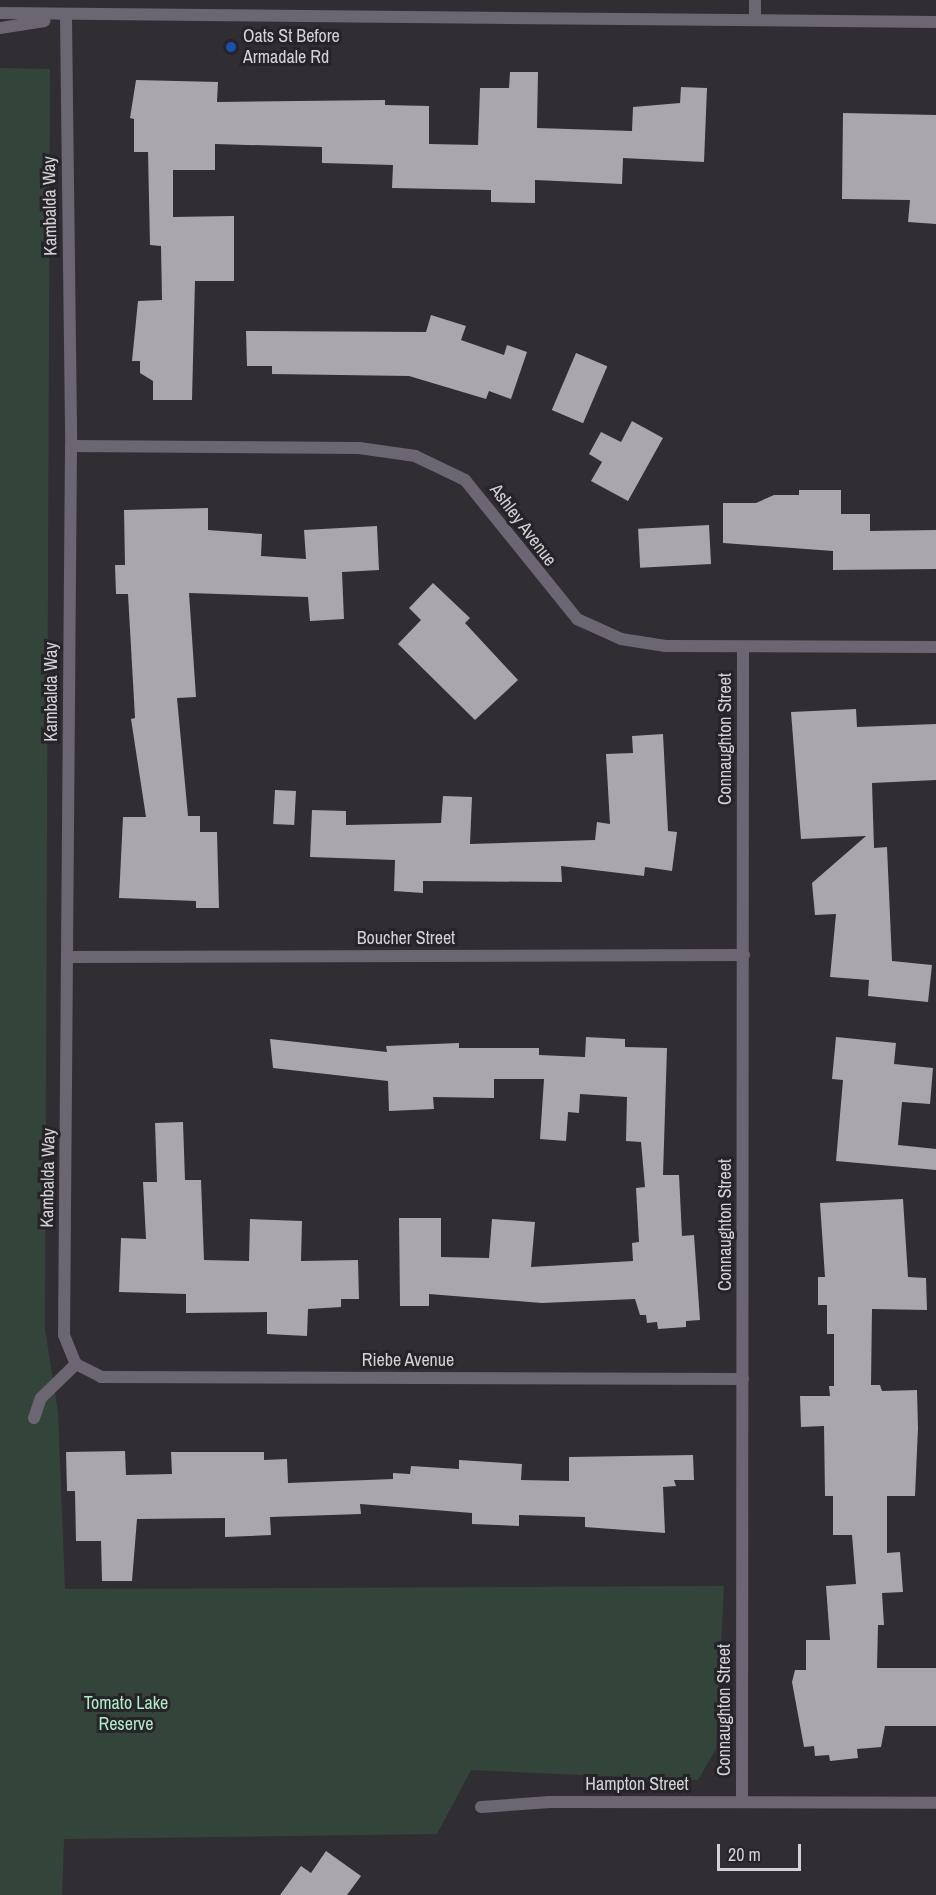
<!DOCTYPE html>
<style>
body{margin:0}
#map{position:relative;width:936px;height:1895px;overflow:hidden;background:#302e33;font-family:"Archivo Narrow",sans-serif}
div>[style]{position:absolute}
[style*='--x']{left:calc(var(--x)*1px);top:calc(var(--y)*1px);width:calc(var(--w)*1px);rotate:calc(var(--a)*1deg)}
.green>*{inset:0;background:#33453b}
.building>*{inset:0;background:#a9a6ad;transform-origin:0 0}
.service>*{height:12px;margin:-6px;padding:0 6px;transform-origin:6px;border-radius:6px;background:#6c6672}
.minor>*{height:12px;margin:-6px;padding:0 6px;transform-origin:6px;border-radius:6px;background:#6c6672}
.tertiary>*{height:12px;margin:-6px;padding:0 6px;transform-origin:6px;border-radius:6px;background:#6c6672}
.dots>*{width:16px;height:16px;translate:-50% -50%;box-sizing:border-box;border:3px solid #262429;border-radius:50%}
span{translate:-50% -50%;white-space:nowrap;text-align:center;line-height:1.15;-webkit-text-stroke:6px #262429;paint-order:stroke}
.poi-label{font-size:18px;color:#d3d2d5}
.left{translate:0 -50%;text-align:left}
.street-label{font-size:18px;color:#d3d2d5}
.park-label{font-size:18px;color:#afeac9}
.scale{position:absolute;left:717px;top:1844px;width:84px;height:27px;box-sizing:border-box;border:3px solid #d3d2d5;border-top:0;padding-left:8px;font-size:18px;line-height:21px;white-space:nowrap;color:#d3d2d5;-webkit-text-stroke:4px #262429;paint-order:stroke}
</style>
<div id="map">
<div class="green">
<i style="clip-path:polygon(0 68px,50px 69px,45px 1329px,58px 1412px,65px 1589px,724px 1586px,716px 1749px,698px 1780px,471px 1770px,437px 1834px,64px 1839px,62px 1895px,0 1895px)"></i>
</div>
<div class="building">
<i style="clip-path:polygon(510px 72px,538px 72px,537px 128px,632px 131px,633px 107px,680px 103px,681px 87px,707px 88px,704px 162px,623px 158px,622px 184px,535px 180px,535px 203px,491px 202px,491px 190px,392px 188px,393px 165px,322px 163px,322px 147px,215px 144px,215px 170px,173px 170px,173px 217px,234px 216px,234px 281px,195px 281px,192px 400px,153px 400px,153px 381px,140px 373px,140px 361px,132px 361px,138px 301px,162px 300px,161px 246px,150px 245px,148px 152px,134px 152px,134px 119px,130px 118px,136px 80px,218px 82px,217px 102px,385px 100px,385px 105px,429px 106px,429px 144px,478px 145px,480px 88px,509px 88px)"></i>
<i style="clip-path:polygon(843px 113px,936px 115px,936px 224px,908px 222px,910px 200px,842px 199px)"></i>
<i style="clip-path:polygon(431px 315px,466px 326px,461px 340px,504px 355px,507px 345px,527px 352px,511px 399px,489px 391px,486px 399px,409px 376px,272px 374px,272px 366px,247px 366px,246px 331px,426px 332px)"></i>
<i style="left:576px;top:353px;width:34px;height:62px;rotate:23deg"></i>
<i style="clip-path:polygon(632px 421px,663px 438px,628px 501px,591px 481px,602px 462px,589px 454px,601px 432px,621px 442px)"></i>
<i style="clip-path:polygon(799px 490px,841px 490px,841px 514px,870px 514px,870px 531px,936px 530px,936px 569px,833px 570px,833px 551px,723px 543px,723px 503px,756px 503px,774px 495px,799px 495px)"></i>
<i style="clip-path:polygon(208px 508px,208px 530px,262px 534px,261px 556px,306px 559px,304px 530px,377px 526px,379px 570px,342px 572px,344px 619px,310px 621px,308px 597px,189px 593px,196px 697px,177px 698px,188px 816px,200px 816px,200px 832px,217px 832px,219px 908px,196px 908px,196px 901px,119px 898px,123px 817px,146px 817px,131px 719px,135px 718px,128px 594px,116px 594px,115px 565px,125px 565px,124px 510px)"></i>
<i style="left:709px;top:525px;width:39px;height:71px;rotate:87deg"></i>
<i style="clip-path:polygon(433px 583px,470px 618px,465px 623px,518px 680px,475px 720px,398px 644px,421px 620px,409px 608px)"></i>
<i style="clip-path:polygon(856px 709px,857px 727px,936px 724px,936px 780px,872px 783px,874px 848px,887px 847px,892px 961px,932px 965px,928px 1002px,868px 996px,869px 980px,830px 977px,836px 914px,815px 915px,812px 883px,866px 836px,801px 839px,791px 712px)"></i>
<i style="clip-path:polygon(663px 734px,668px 831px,677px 832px,672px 871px,645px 867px,644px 876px,561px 866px,562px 882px,423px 881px,423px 893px,394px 891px,395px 860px,310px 857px,312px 810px,346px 811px,346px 825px,441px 823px,443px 796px,472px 797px,470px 844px,595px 840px,597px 822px,610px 824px,606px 754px,633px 753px,632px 736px)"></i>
<i style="left:275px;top:790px;width:21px;height:34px;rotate:3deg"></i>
<i style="clip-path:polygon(586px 1037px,625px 1039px,625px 1047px,667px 1048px,663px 1175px,679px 1175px,682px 1236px,694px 1235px,700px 1320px,686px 1321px,686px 1327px,658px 1329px,657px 1322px,647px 1323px,646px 1315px,640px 1315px,635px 1299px,542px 1303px,429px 1294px,429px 1306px,400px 1306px,399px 1218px,441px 1218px,441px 1257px,489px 1258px,492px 1219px,535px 1222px,531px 1267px,633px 1261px,632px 1243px,639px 1242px,636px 1188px,645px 1187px,641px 1142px,626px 1141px,627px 1097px,580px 1094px,579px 1113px,568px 1112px,566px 1141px,540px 1139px,544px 1079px,494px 1079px,494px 1098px,433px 1097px,434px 1109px,389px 1111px,388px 1081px,273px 1068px,270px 1039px,387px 1052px,386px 1046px,459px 1043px,459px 1048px,539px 1048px,539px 1055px,585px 1057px)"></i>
<i style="clip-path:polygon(836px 1037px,896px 1043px,894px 1064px,933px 1068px,930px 1104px,902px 1102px,898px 1145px,936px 1149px,936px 1170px,836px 1161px,843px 1080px,832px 1079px)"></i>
<i style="clip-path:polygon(183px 1122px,185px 1180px,201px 1180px,204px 1260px,249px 1261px,250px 1219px,302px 1221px,301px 1261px,358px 1260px,359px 1299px,341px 1299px,341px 1307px,308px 1309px,307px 1336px,267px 1334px,267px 1312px,186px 1313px,186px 1294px,119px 1292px,121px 1238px,146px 1239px,143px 1182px,157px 1182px,155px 1123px)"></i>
<i style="clip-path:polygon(903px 1199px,908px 1277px,926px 1278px,927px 1310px,872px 1309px,871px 1385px,880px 1385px,882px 1391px,917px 1390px,918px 1428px,915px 1496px,887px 1496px,887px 1553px,900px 1552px,903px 1592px,882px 1593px,884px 1625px,878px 1625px,877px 1668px,936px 1668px,936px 1726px,885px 1726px,881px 1747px,857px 1749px,858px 1758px,830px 1761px,829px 1755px,815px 1756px,814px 1746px,804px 1747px,792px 1682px,795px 1670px,806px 1670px,806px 1640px,830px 1640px,826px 1586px,856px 1584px,852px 1535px,833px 1535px,833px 1496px,825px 1496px,824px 1426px,801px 1427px,800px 1396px,830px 1396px,829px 1386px,834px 1386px,834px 1334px,827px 1334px,827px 1305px,818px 1305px,818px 1277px,825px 1277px,820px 1203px)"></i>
<i style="clip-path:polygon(125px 1451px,126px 1475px,172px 1474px,171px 1452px,264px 1452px,264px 1460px,287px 1459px,288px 1483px,393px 1479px,393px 1473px,410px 1474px,411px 1466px,459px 1469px,459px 1460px,522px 1464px,521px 1480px,569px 1481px,569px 1457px,693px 1455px,694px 1480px,674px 1480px,676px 1486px,663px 1487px,665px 1533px,585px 1527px,585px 1517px,519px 1515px,519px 1526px,472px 1524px,472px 1513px,360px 1504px,361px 1514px,270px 1517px,271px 1535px,225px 1537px,225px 1518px,137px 1519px,132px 1581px,102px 1581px,101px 1541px,76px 1541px,75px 1491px,67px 1491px,66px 1452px)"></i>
<i style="clip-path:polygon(326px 1851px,361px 1876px,347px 1895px,280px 1895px,301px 1866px,311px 1873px)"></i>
</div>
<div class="service">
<i style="--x:34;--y:1418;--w:21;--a:-71"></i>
<i style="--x:41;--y:1398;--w:49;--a:-44.2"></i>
</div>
<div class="minor">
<i style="--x:66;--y:18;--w:428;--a:89.3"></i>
<i style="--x:71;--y:446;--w:889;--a:90.45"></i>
<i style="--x:64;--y:1335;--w:31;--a:68"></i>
<i style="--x:76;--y:1364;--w:28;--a:27"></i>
<i style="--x:101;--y:1377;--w:642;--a:0.18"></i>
<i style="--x:755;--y:19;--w:19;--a:-90"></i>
<i style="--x:71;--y:446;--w:288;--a:0.4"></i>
<i style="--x:359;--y:448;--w:57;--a:8.1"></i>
<i style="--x:415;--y:456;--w:55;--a:25.6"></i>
<i style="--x:465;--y:480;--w:179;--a:51.1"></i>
<i style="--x:577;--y:619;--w:48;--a:24.4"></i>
<i style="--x:621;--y:639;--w:45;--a:9"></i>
<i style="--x:665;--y:646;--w:271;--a:0.2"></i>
<i style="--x:68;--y:957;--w:676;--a:-0.17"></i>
<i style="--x:742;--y:1802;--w:1155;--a:-89.95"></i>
<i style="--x:481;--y:1807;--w:69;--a:-4.1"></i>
<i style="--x:550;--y:1802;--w:386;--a:0.1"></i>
</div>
<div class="tertiary">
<i style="--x:0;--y:13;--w:936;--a:0.55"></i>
<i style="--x:0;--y:28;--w:45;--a:-9"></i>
</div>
<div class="dots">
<i style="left:231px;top:47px;background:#1a4fb4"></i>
</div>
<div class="poi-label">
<span class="left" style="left:243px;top:47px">Oats St Before<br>Armadale Rd</span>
</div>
<div class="street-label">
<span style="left:50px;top:206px;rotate:-91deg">Kambalda Way</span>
<span style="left:523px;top:525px;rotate:53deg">Ashley Avenue</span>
<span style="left:51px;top:692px;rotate:-90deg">Kambalda Way</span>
<span style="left:725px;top:739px;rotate:-90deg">Connaughton Street</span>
<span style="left:406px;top:938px">Boucher Street</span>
<span style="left:48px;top:1178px;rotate:-89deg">Kambalda Way</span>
<span style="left:725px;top:1225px;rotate:-90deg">Connaughton Street</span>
<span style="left:408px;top:1360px">Riebe Avenue</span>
<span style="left:724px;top:1710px;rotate:-90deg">Connaughton Street</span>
<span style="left:637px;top:1784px">Hampton Street</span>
</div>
<div class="park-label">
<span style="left:126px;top:1714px">Tomato Lake<br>Reserve</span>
</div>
<div class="scale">20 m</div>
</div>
